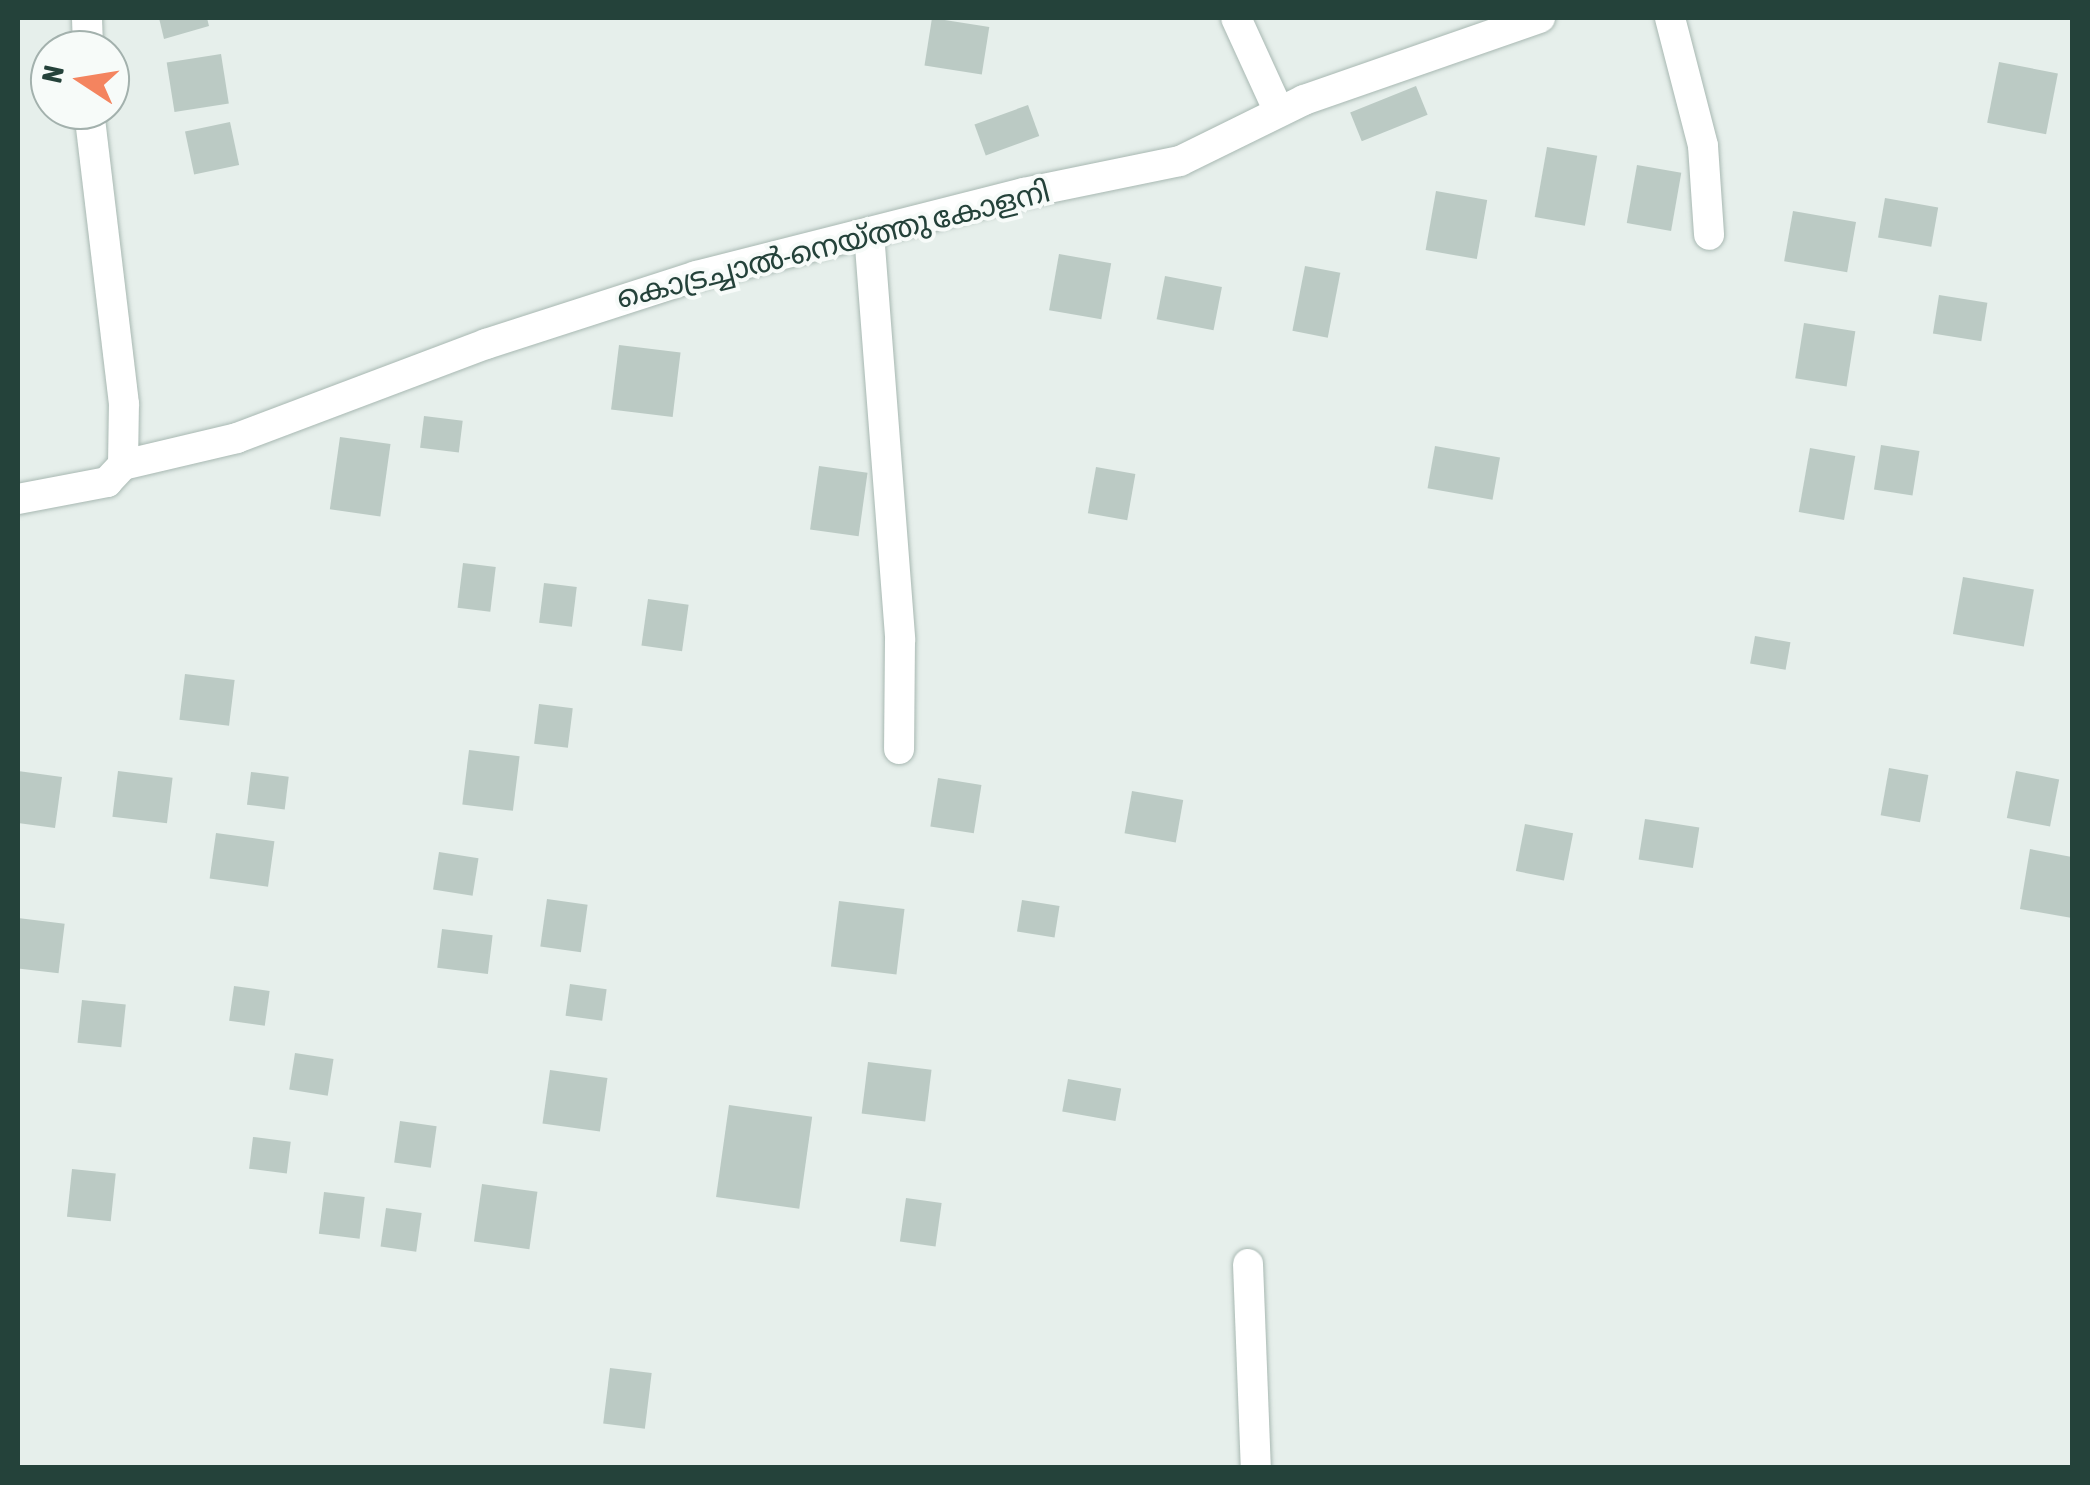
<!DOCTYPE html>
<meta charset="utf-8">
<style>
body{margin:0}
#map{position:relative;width:2090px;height:1485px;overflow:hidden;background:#e6efeb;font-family:"Asap Condensed","Noto Sans Malayalam",sans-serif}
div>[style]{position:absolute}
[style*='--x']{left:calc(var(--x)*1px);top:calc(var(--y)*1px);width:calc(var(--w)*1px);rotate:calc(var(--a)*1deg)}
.building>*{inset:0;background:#bbcac4;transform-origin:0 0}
.roads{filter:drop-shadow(0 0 2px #a8b8b2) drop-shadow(0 0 2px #a8b8b2)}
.street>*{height:30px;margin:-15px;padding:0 15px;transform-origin:15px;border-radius:15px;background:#fff}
span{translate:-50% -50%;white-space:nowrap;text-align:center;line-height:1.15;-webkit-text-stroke:8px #f7fbf9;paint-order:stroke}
.street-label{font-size:30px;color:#24423a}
.frame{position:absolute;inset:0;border:20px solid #24423a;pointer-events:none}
.north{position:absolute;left:30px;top:30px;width:100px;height:100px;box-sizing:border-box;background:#f7fbf9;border:2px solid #a3b1ad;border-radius:50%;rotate:282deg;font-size:28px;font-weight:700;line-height:40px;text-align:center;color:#24423a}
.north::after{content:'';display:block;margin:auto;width:35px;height:45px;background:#f4845f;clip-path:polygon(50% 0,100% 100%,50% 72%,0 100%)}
</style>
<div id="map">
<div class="building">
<i style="clip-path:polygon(159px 18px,207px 18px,209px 26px,164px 39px)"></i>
<i style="left:932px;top:18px;width:58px;height:48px;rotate:9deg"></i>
<i style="left:221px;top:54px;width:50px;height:55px;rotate:81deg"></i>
<i style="left:1999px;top:62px;width:60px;height:62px;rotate:11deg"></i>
<i style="left:1416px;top:86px;width:31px;height:71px;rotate:68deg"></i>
<i style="left:1028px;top:105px;width:33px;height:57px;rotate:70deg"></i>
<i style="left:230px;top:122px;width:44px;height:46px;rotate:78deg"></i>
<i style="left:1547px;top:147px;width:51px;height:71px;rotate:10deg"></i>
<i style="left:1637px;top:165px;width:45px;height:59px;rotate:10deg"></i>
<i style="left:1436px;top:191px;width:52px;height:60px;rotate:10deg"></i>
<i style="left:1885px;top:198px;width:54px;height:40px;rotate:10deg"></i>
<i style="left:1793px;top:211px;width:64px;height:51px;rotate:10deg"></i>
<i style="left:1059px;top:254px;width:53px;height:57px;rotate:10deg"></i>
<i style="left:1305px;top:266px;width:36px;height:66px;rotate:11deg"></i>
<i style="left:1165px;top:276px;width:58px;height:44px;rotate:11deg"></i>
<i style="left:1939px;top:295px;width:49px;height:39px;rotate:9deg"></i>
<i style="left:1804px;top:323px;width:52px;height:56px;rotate:9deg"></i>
<i style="left:619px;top:345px;width:62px;height:65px;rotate:7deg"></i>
<i style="left:424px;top:416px;width:39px;height:32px;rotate:7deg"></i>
<i style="left:340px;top:437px;width:51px;height:73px;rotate:8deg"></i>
<i style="left:1881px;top:445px;width:39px;height:45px;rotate:9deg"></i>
<i style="left:1435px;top:446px;width:66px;height:43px;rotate:10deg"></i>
<i style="left:1810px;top:448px;width:46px;height:65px;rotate:10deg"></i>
<i style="left:819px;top:466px;width:49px;height:64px;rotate:8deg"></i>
<i style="left:1096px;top:467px;width:40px;height:47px;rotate:10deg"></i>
<i style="left:463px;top:563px;width:33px;height:45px;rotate:7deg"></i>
<i style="left:1963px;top:577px;width:72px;height:58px;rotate:10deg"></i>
<i style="left:544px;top:583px;width:33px;height:40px;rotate:7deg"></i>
<i style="left:648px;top:599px;width:41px;height:47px;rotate:8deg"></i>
<i style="left:1755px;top:636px;width:36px;height:28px;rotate:10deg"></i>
<i style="left:185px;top:674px;width:50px;height:46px;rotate:7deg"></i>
<i style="left:539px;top:704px;width:34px;height:40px;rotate:7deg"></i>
<i style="left:469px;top:750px;width:51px;height:55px;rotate:7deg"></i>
<i style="left:1889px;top:768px;width:40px;height:48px;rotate:10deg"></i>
<i style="clip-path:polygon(18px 771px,62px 777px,55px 828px,18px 823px)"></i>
<i style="left:118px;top:771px;width:55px;height:46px;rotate:7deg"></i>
<i style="left:2016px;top:771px;width:44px;height:48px;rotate:11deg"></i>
<i style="left:251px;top:772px;width:38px;height:33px;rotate:7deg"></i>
<i style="left:938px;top:778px;width:44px;height:49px;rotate:9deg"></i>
<i style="left:1132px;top:791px;width:52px;height:43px;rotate:10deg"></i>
<i style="left:1645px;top:819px;width:55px;height:41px;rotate:9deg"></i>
<i style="left:1525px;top:824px;width:49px;height:48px;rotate:11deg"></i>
<i style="left:216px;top:833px;width:59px;height:46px;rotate:8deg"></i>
<i style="clip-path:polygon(2030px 849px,2072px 857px,2072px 918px,2020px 909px)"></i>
<i style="left:439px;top:852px;width:40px;height:38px;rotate:9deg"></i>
<i style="left:547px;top:899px;width:41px;height:48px;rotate:8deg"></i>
<i style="left:1022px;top:900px;width:38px;height:32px;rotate:9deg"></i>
<i style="left:839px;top:901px;width:66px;height:66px;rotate:7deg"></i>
<i style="left:18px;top:918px;width:47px;height:50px;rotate:7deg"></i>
<i style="left:442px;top:929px;width:51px;height:39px;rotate:7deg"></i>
<i style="left:570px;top:984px;width:37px;height:32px;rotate:8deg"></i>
<i style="left:234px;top:986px;width:36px;height:35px;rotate:8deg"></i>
<i style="left:82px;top:1000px;width:44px;height:43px;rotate:6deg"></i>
<i style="left:295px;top:1053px;width:39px;height:37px;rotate:9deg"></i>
<i style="left:868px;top:1062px;width:64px;height:52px;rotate:7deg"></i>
<i style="left:550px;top:1070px;width:58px;height:54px;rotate:8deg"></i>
<i style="left:1068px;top:1079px;width:54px;height:33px;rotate:10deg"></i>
<i style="left:729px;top:1105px;width:84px;height:93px;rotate:8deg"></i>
<i style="left:400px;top:1121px;width:37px;height:42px;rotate:8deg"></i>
<i style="left:253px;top:1137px;width:38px;height:32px;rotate:7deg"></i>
<i style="left:72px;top:1169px;width:44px;height:48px;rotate:6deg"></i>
<i style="left:482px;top:1184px;width:56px;height:58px;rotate:8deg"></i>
<i style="left:324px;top:1192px;width:41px;height:42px;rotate:7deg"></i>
<i style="left:906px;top:1198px;width:36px;height:44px;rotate:8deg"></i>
<i style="left:386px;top:1208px;width:36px;height:39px;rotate:8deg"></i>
<i style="left:610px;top:1368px;width:42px;height:56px;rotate:7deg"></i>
</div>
<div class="roads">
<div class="street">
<i style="--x:87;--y:18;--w:32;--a:88"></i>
<i style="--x:1236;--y:18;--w:103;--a:65.4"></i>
<i style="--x:1670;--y:18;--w:132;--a:75.5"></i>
<i style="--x:1703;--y:146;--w:89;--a:86.1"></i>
<i style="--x:869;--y:233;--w:408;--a:85.6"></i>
<i style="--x:900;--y:640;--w:109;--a:90.5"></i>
<i style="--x:123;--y:465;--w:117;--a:-13.3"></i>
<i style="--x:237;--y:438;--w:266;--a:-20.7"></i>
<i style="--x:486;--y:344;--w:221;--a:-17.9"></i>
<i style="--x:696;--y:276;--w:338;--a:-14.2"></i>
<i style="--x:1024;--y:193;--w:159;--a:-11.6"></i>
<i style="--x:1180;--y:161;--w:138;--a:-26.2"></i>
<i style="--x:1304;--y:100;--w:250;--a:-19.2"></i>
<i style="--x:18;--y:499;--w:91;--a:-10.8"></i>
<i style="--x:107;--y:482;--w:23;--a:-47"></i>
<i style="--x:123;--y:465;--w:61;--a:-89.1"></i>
<i style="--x:124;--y:404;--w:296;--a:-96.8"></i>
<i style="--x:1248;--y:1264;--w:204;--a:87.8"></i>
</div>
</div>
<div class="street-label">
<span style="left:833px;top:244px;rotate:-14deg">കൊട്രച്ചാൽ-നെയ്ത്തു കോളനി</span>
</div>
<div class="frame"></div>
<div class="north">N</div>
</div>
